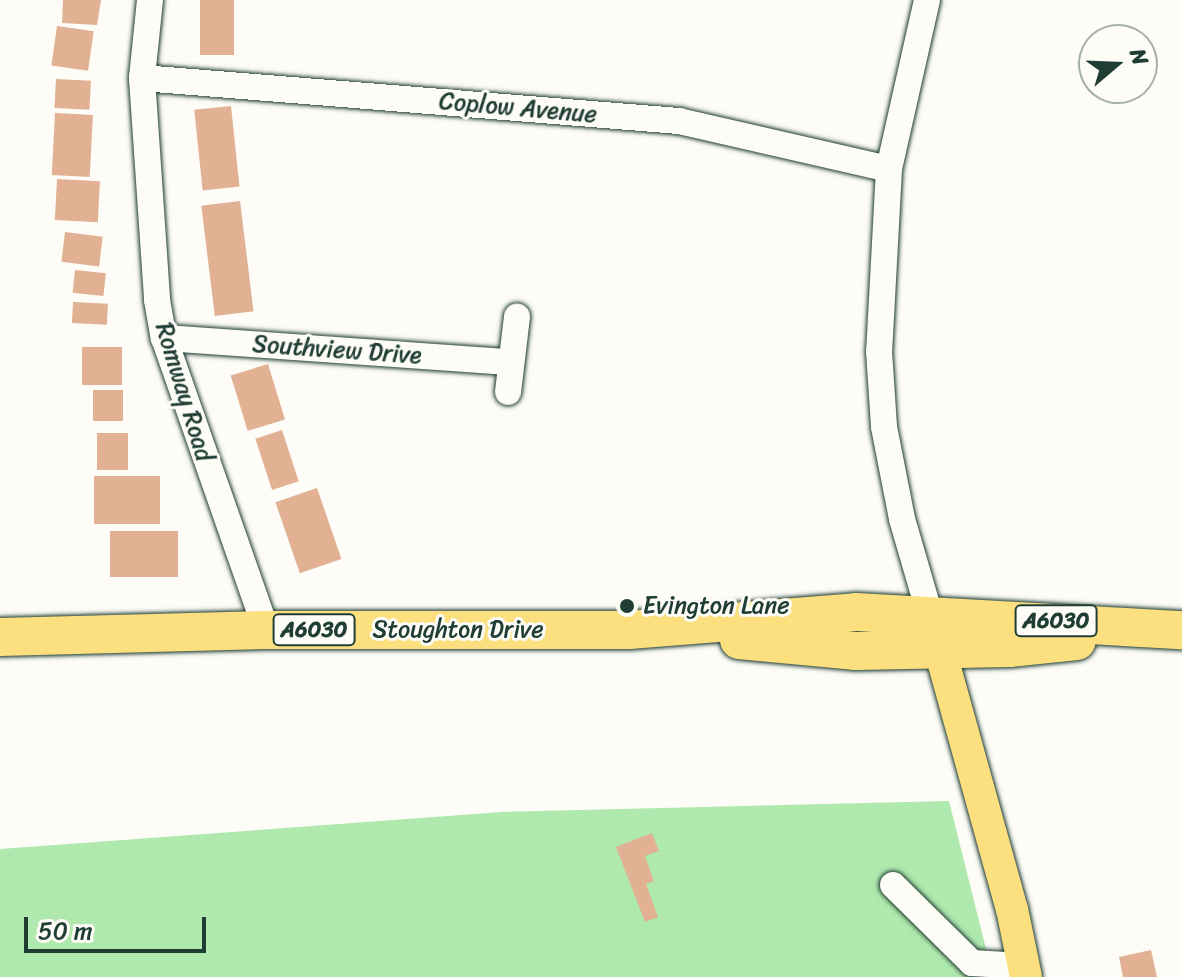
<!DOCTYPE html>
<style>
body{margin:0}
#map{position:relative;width:1182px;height:977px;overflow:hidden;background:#fdfcf7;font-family:Sriracha,sans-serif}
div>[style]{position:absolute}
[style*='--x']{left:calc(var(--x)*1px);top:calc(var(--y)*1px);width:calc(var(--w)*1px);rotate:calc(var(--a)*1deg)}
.green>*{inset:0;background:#afe9ae}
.building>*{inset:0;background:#e2b193;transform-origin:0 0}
.roads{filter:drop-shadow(0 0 2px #1f3d34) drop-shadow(0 0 2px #1f3d34)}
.minor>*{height:26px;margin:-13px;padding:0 13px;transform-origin:13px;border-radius:13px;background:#fdfcf7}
.major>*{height:32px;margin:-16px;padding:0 16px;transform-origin:16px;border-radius:16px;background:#fce080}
.highway>*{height:38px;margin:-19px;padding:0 19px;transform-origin:19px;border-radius:19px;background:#fce080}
.dots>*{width:22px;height:22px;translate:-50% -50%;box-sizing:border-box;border:4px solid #fdfcf7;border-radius:50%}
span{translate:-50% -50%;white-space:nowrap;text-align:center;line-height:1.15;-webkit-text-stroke:6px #fdfcf7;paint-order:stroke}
.shield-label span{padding:2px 6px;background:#fdfcf7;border:2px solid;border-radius:6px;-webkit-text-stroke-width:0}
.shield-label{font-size:22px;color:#1f3d34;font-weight:700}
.street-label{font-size:24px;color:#1f3d34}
.poi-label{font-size:24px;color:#1f3d34}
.left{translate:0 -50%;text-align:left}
.north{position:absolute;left:1078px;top:24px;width:80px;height:80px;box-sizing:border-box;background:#fdfcf7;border:2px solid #a4b0a9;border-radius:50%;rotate:71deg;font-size:22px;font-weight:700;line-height:32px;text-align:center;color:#1f3d34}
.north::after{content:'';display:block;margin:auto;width:28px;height:36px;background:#1f3d34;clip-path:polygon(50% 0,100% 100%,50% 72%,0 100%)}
.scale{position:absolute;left:24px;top:917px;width:182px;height:36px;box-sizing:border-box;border:4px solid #1f3d34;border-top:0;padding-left:10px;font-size:24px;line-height:28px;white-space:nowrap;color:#1f3d34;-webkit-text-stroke:6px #fdfcf7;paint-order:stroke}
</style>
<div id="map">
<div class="green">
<i style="clip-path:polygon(949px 801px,993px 977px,0 977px,0 849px,502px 812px)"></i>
</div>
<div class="building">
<i style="clip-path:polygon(63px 0,101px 0,97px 25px,62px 23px)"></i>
<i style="left:200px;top:0;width:34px;height:55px"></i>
<i style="left:57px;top:26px;width:37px;height:40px;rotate:8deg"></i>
<i style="left:56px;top:79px;width:35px;height:29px;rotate:3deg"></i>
<i style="left:231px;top:106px;width:81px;height:37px;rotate:84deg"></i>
<i style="left:55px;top:113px;width:38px;height:62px;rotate:3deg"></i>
<i style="left:57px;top:179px;width:43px;height:41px;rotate:3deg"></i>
<i style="left:240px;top:201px;width:111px;height:39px;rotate:83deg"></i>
<i style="left:65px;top:232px;width:38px;height:30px;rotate:7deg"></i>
<i style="left:75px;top:270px;width:31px;height:23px;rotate:6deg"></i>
<i style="left:73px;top:302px;width:35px;height:21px;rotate:3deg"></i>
<i style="left:122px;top:347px;width:38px;height:40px;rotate:90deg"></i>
<i style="left:268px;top:364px;width:58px;height:39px;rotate:73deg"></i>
<i style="left:93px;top:390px;width:30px;height:31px"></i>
<i style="left:282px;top:430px;width:54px;height:28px;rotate:72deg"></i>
<i style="left:97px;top:433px;width:31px;height:37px"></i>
<i style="left:160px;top:476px;width:48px;height:66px;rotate:90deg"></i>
<i style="left:317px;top:488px;width:75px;height:44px;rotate:71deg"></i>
<i style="left:110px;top:531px;width:68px;height:46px"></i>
<i style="clip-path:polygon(652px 833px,659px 851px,645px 856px,654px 881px,646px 884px,658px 917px,645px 922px,616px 847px)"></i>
<i style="clip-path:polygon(1151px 950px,1157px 977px,1123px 977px,1119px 957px)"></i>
</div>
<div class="roads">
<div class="minor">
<i style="--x:150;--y:0;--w:78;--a:95.9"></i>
<i style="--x:142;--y:78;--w:223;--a:86.1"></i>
<i style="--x:157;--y:300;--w:39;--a:80"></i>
<i style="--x:164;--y:338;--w:309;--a:70.7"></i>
<i style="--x:927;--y:0;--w:173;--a:102.7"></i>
<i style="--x:889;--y:169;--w:182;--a:93.1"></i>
<i style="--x:879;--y:351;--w:76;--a:86.2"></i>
<i style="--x:884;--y:427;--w:94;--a:78.9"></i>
<i style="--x:902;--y:519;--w:115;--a:73.8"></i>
<i style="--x:142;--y:78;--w:539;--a:4.58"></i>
<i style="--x:679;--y:121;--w:215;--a:12.9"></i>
<i style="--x:164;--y:338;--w:347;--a:4"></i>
<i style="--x:508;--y:392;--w:76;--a:-83.2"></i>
<i style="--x:893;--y:885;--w:111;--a:44.6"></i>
<i style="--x:972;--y:963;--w:51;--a:3.4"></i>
</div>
<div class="major">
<i style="--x:940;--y:650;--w:269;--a:74.5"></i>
<i style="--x:1012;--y:909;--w:69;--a:78.4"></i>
</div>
<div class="highway">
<i style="--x:0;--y:637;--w:266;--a:-1.5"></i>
<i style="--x:266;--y:630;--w:363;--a:0"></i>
<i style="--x:629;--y:630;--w:228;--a:-4.5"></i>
<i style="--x:856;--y:612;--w:326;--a:3.2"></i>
<i style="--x:739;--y:640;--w:118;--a:5.4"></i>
<i style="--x:856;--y:651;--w:153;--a:-1.1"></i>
<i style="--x:1009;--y:648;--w:68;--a:-5.9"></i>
</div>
</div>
<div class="dots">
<i style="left:627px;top:606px;background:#1f3d34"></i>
</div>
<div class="shield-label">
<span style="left:1056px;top:621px">A6030</span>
<span style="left:314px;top:630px">A6030</span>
</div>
<div class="street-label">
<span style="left:518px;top:108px;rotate:5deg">Coplow Avenue</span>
<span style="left:337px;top:350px;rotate:4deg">Southview Drive</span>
<span style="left:184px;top:392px;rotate:73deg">Romway Road</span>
<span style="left:458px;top:630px">Stoughton Drive</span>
</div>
<div class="poi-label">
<span class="left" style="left:643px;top:606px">Evington Lane</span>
</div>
<div class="north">N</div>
<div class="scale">50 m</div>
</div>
